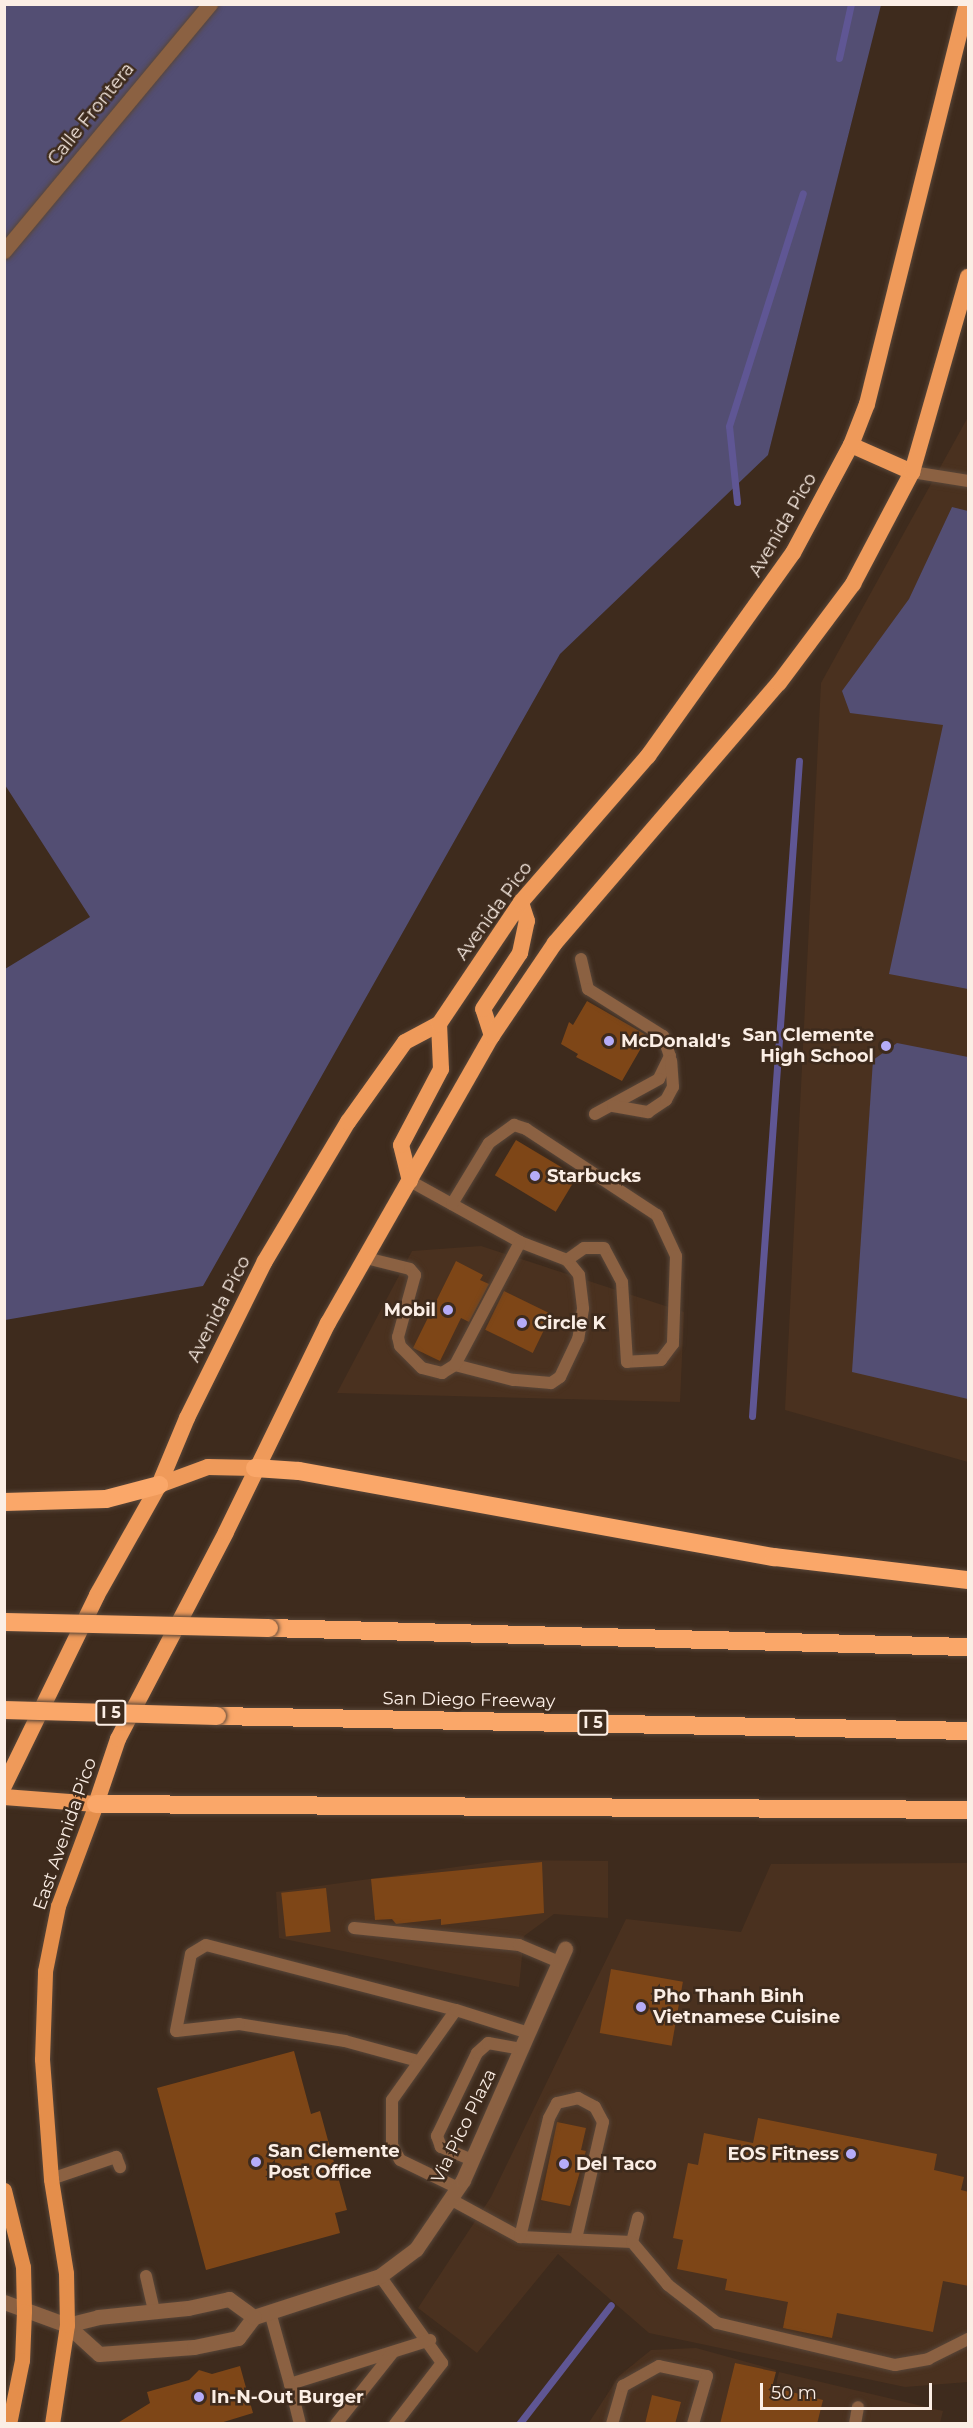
<!DOCTYPE html>
<style>
body{margin:0}
#map{position:relative;width:973px;height:2428px;overflow:hidden;background:#3e2b1d;font-family:Montserrat,sans-serif}
div>[style]{position:absolute}
[style*='--x']{left:calc(var(--x)*1px);top:calc(var(--y)*1px);width:calc(var(--w)*1px);rotate:calc(var(--a)*1deg)}
.built>*{inset:0;background:#4a311f}
.green>*{inset:0;background:#534e73}
.stream>*{height:7px;margin:-3.5px;padding:0 3.5px;transform-origin:3.5px;border-radius:3.5px;background:#5f5694}
.building>*{inset:0;background:#7e4617;transform-origin:0 0}
.roads{filter:drop-shadow(0 0 2px #584639) drop-shadow(0 0 2px #584639)}
.service>*{height:12px;margin:-6px;padding:0 6px;transform-origin:6px;border-radius:6px;background:#8b6142}
.minor>*{height:15px;margin:-7.5px;padding:0 7.5px;transform-origin:7.5px;border-radius:7.5px;background:#8b6142}
.tertiary>*{height:15px;margin:-7.5px;padding:0 7.5px;transform-origin:7.5px;border-radius:7.5px;background:#8b6142}
.primary>*{height:15px;margin:-7.5px;padding:0 7.5px;transform-origin:7.5px;border-radius:7.5px;background:#e48e4b}
.trunk>*{height:16px;margin:-8px;padding:0 8px;transform-origin:8px;border-radius:8px;background:#ef9a5a}
.motorway>*{height:18px;margin:-9px;padding:0 9px;transform-origin:9px;border-radius:9px;background:#faa769}
.bridges{filter:drop-shadow(0 0 2px #584639) drop-shadow(0 0 2px #584639)}
.motorway-bridge>*{height:18px;margin:-9px;padding:0 9px;transform-origin:9px;border-radius:9px;background:#faa769}
.dots>*{width:16px;height:16px;translate:-50% -50%;box-sizing:border-box;border:3px solid #3e2b1d;border-radius:50%}
span{translate:-50% -50%;white-space:nowrap;text-align:center;line-height:1.15;-webkit-text-stroke:5px #3e2b1d;paint-order:stroke}
.shield-label span{padding:2px 4px;background:#3e2b1d;border:2px solid;border-radius:4px;-webkit-text-stroke-width:0}
.shield-label{font-size:16px;color:#fbeee5;font-weight:700}
.street-label{font-size:18px;color:#fbeee5}
.poi-label{font-size:18px;color:#fbeee5;font-weight:700}
.right{translate:-100% -50%;text-align:right}
.left{translate:0 -50%;text-align:left}
.frame{position:absolute;inset:0;border:6px solid #fbeee5;pointer-events:none}
.scale{position:absolute;left:760px;top:2383px;width:172px;height:27px;box-sizing:border-box;border:3px solid #fbeee5;border-top:0;padding-left:8px;font-size:18px;line-height:21px;white-space:nowrap;color:#fbeee5;-webkit-text-stroke:4px #3e2b1d;paint-order:stroke}
</style>
<div id="map">
<div class="built">
<i style="clip-path:polygon(968px 417px,968px 1462px,785px 1410px,821px 683px)"></i>
<i style="clip-path:polygon(481px 1246px,684px 1312px,680px 1402px,337px 1393px,412px 1251px)"></i>
<i style="clip-path:polygon(506px 1860px,608px 1861px,608px 1918px,554px 1914px,524px 1936px,519px 1987px,279px 1938px,276px 1892px)"></i>
<i style="clip-path:polygon(968px 1863px,968px 2382px,905px 2387px,649px 2333px,558px 2254px,477px 2353px,418px 2308px,491px 2197px,626px 1919px,741px 1932px,771px 1864px)"></i>
<i style="clip-path:polygon(696px 2348px,776px 2370px,763px 2423px,588px 2424px,619px 2376px,651px 2350px)"></i>
<i style="clip-path:polygon(779px 2372px,943px 2411px,940px 2423px,766px 2424px)"></i>
</div>
<div class="green">
<i style="clip-path:polygon(5px 5px,881px 5px,768px 455px,560px 654px,203px 1286px,5px 1320px,5px 969px,90px 917px,5px 785px)"></i>
<i style="clip-path:polygon(952px 507px,968px 511px,968px 989px,889px 974px,943px 725px,850px 713px,842px 691px,909px 599px)"></i>
<i style="clip-path:polygon(897px 1043px,968px 1057px,968px 1399px,852px 1372px,873px 1060px)"></i>
</div>
<div class="stream">
<i style="--x:839;--y:58;--w:55;--a:-77.5"></i>
<i style="--x:737;--y:502;--w:76;--a:-96"></i>
<i style="--x:729;--y:426;--w:244;--a:-72.4"></i>
<i style="--x:752;--y:1416;--w:657;--a:-85.9"></i>
<i style="--x:519;--y:2424;--w:150;--a:-52.3"></i>
</div>
<div class="building">
<i style="clip-path:polygon(587px 1001px,648px 1036px,622px 1081px,576px 1057px,578px 1054px,561px 1044px,569px 1022px,573px 1025px)"></i>
<i style="left:516px;top:1140px;width:71px;height:41px;rotate:31deg"></i>
<i style="clip-path:polygon(456px 1261px,483px 1275px,480px 1280px,489px 1284px,469px 1322px,461px 1318px,440px 1361px,413px 1348px)"></i>
<i style="left:504px;top:1291px;width:53px;height:43px;rotate:26deg"></i>
<i style="clip-path:polygon(542px 1862px,544px 1913px,441px 1925px,441px 1919px,396px 1924px,392px 1919px,375px 1920px,371px 1879px)"></i>
<i style="left:326px;top:1888px;width:44px;height:45px;rotate:84deg"></i>
<i style="left:611px;top:1969px;width:73px;height:65px;rotate:10deg"></i>
<i style="clip-path:polygon(294px 2051px,311px 2114px,320px 2111px,347px 2210px,335px 2213px,340px 2233px,206px 2270px,157px 2088px)"></i>
<i style="clip-path:polygon(758px 2118px,937px 2154px,934px 2170px,964px 2177px,961px 2190px,969px 2192px,969px 2286px,943px 2281px,933px 2332px,837px 2313px,832px 2338px,783px 2328px,788px 2302px,725px 2290px,727px 2279px,677px 2269px,683px 2240px,673px 2238px,688px 2163px,698px 2165px,704px 2133px,753px 2143px)"></i>
<i style="clip-path:polygon(557px 2122px,586px 2128px,581px 2150px,586px 2151px,570px 2206px,541px 2200px)"></i>
<i style="clip-path:polygon(735px 2363px,776px 2372px,772px 2387px,823px 2400px,817px 2424px,720px 2424px)"></i>
<i style="clip-path:polygon(240px 2366px,253px 2413px,217px 2424px,116px 2424px,150px 2403px,147px 2392px,189px 2380px,199px 2370px,212px 2374px)"></i>
<i style="clip-path:polygon(652px 2395px,681px 2402px,675px 2424px,645px 2424px)"></i>
</div>
<div class="roads">
<div class="service">
<i style="--x:912;--y:472;--w:57;--a:9.1"></i>
<i style="--x:581;--y:959;--w:31;--a:77"></i>
<i style="--x:588;--y:989;--w:89;--a:32.1"></i>
<i style="--x:663;--y:1036;--w:21;--a:71"></i>
<i style="--x:670;--y:1056;--w:25;--a:116"></i>
<i style="--x:659;--y:1079;--w:73;--a:151.3"></i>
<i style="--x:613;--y:1106;--w:36;--a:10"></i>
<i style="--x:648;--y:1112;--w:22;--a:-34"></i>
<i style="--x:666;--y:1100;--w:15;--a:-62"></i>
<i style="--x:673;--y:1087;--w:26;--a:-94"></i>
<i style="--x:410;--y:1181;--w:126;--a:29"></i>
<i style="--x:520;--y:1242;--w:50;--a:21"></i>
<i style="--x:567;--y:1260;--w:19;--a:51"></i>
<i style="--x:579;--y:1275;--w:34;--a:83"></i>
<i style="--x:583;--y:1309;--w:30;--a:99"></i>
<i style="--x:578;--y:1339;--w:42;--a:115.3"></i>
<i style="--x:560;--y:1377;--w:11;--a:146"></i>
<i style="--x:551;--y:1383;--w:38;--a:-175"></i>
<i style="--x:513;--y:1380;--w:60;--a:-165.5"></i>
<i style="--x:452;--y:1204;--w:71;--a:-58.8"></i>
<i style="--x:489;--y:1143;--w:31;--a:-36"></i>
<i style="--x:514;--y:1125;--w:13;--a:18"></i>
<i style="--x:526;--y:1129;--w:157;--a:33.3"></i>
<i style="--x:657;--y:1215;--w:45;--a:65.1"></i>
<i style="--x:676;--y:1256;--w:88;--a:92"></i>
<i style="--x:673;--y:1344;--w:20;--a:127"></i>
<i style="--x:661;--y:1360;--w:34;--a:177"></i>
<i style="--x:627;--y:1362;--w:80;--a:-93.6"></i>
<i style="--x:622;--y:1282;--w:38;--a:-118"></i>
<i style="--x:604;--y:1248;--w:20;--a:180"></i>
<i style="--x:584;--y:1248;--w:21;--a:145"></i>
<i style="--x:366;--y:1258;--w:45;--a:14"></i>
<i style="--x:410;--y:1269;--w:8;--a:50"></i>
<i style="--x:415;--y:1275;--w:64;--a:105.3"></i>
<i style="--x:398;--y:1337;--w:9;--a:77"></i>
<i style="--x:400;--y:1346;--w:31;--a:45"></i>
<i style="--x:422;--y:1368;--w:21;--a:14"></i>
<i style="--x:442;--y:1373;--w:15;--a:-32"></i>
<i style="--x:455;--y:1365;--w:139;--a:-62.1"></i>
<i style="--x:354;--y:1928;--w:166;--a:5.9"></i>
<i style="--x:519;--y:1945;--w:43;--a:23"></i>
<i style="--x:418;--y:2061;--w:76;--a:-164.7"></i>
<i style="--x:345;--y:2041;--w:107;--a:-170.9"></i>
<i style="--x:239;--y:2024;--w:63;--a:173.7"></i>
<i style="--x:176;--y:2031;--w:78;--a:-79"></i>
<i style="--x:191;--y:1954;--w:17;--a:-31"></i>
<i style="--x:206;--y:1945;--w:258;--a:14.6"></i>
<i style="--x:472;--y:2160;--w:34;--a:-157"></i>
<i style="--x:441;--y:2147;--w:12;--a:-110"></i>
<i style="--x:437;--y:2136;--w:92;--a:-64.3"></i>
<i style="--x:477;--y:2053;--w:15;--a:-42"></i>
<i style="--x:488;--y:2043;--w:35;--a:10"></i>
<i style="--x:51;--y:2179;--w:69;--a:-18.7"></i>
<i style="--x:116;--y:2157;--w:11;--a:68"></i>
<i style="--x:458;--y:2188;--w:64;--a:-154.2"></i>
<i style="--x:400;--y:2160;--w:17;--a:-118"></i>
<i style="--x:392;--y:2145;--w:45;--a:-90"></i>
<i style="--x:392;--y:2100;--w:110;--a:-54.6"></i>
<i style="--x:456;--y:2010;--w:77;--a:17.5"></i>
<i style="--x:450;--y:2199;--w:80;--a:28.5"></i>
<i style="--x:520;--y:2237;--w:112;--a:2.6"></i>
<i style="--x:632;--y:2242;--w:25;--a:-76"></i>
<i style="--x:520;--y:2237;--w:122;--a:-76.3"></i>
<i style="--x:549;--y:2118;--w:17;--a:-62"></i>
<i style="--x:557;--y:2103;--w:22;--a:-13"></i>
<i style="--x:578;--y:2098;--w:19;--a:28"></i>
<i style="--x:595;--y:2107;--w:17;--a:62"></i>
<i style="--x:603;--y:2122;--w:120;--a:103"></i>
<i style="--x:632;--y:2242;--w:56;--a:50.1"></i>
<i style="--x:668;--y:2285;--w:62;--a:37.8"></i>
<i style="--x:717;--y:2323;--w:183;--a:13.3"></i>
<i style="--x:895;--y:2365;--w:34;--a:-10"></i>
<i style="--x:928;--y:2359;--w:45;--a:-26.6"></i>
<i style="--x:146;--y:2276;--w:36;--a:77"></i>
<i style="--x:380;--y:2276;--w:107;--a:54.5"></i>
<i style="--x:442;--y:2363;--w:77;--a:127.6"></i>
<i style="--x:270;--y:2312;--w:75;--a:74.5"></i>
<i style="--x:300;--y:2424;--w:41;--a:-104"></i>
<i style="--x:290;--y:2384;--w:147;--a:-17.4"></i>
<i style="--x:336;--y:2424;--w:92;--a:-51.6"></i>
<i style="--x:612;--y:2424;--w:40;--a:-74"></i>
<i style="--x:623;--y:2386;--w:41;--a:-29.1"></i>
<i style="--x:659;--y:2366;--w:49;--a:11.8"></i>
<i style="--x:707;--y:2376;--w:50;--a:106.3"></i>
<i style="--x:855;--y:2424;--w:17;--a:-80"></i>
</div>
<div class="minor">
<i style="--x:4;--y:2302;--w:67;--a:20.1"></i>
<i style="--x:67;--y:2325;--w:43;--a:42.2"></i>
<i style="--x:99;--y:2354;--w:95;--a:-4.2"></i>
<i style="--x:194;--y:2347;--w:45;--a:-11.6"></i>
<i style="--x:238;--y:2338;--w:26;--a:-53"></i>
<i style="--x:254;--y:2317;--w:133;--a:-18"></i>
<i style="--x:380;--y:2276;--w:45;--a:-36.9"></i>
<i style="--x:416;--y:2249;--w:83;--a:-55.7"></i>
<i style="--x:463;--y:2180;--w:253;--a:-66.2"></i>
<i style="--x:67;--y:2325;--w:32;--a:-14"></i>
<i style="--x:98;--y:2317;--w:90;--a:-5.7"></i>
<i style="--x:188;--y:2308;--w:42;--a:-12.4"></i>
<i style="--x:229;--y:2299;--w:31;--a:36"></i>
</div>
<div class="tertiary">
<i style="--x:4;--y:251;--w:322;--a:-50.2"></i>
</div>
<div class="primary">
<i style="--x:4;--y:2190;--w:79;--a:76.1"></i>
<i style="--x:23;--y:2267;--w:44;--a:88.7"></i>
<i style="--x:24;--y:2311;--w:49;--a:92.3"></i>
<i style="--x:22;--y:2360;--w:65;--a:101.5"></i>
<i style="--x:52;--y:2424;--w:100;--a:-81.4"></i>
<i style="--x:67;--y:2325;--w:52;--a:-91.1"></i>
<i style="--x:66;--y:2273;--w:95;--a:-99.1"></i>
<i style="--x:51;--y:2179;--w:120;--a:-94.3"></i>
<i style="--x:42;--y:2059;--w:88;--a:-88"></i>
<i style="--x:45;--y:1971;--w:66;--a:-78.7"></i>
<i style="--x:58;--y:1906;--w:109;--a:-69.6"></i>
</div>
<div class="trunk">
<i style="--x:851;--y:445;--w:67;--a:23.9"></i>
<i style="--x:492;--y:1036;--w:28;--a:-108"></i>
<i style="--x:483;--y:1009;--w:67;--a:-56.5"></i>
<i style="--x:520;--y:953;--w:33;--a:-78"></i>
<i style="--x:527;--y:921;--w:20;--a:-108"></i>
<i style="--x:410;--y:1181;--w:37;--a:-104"></i>
<i style="--x:401;--y:1145;--w:86;--a:-62.2"></i>
<i style="--x:441;--y:1069;--w:45;--a:-92.5"></i>
<i style="--x:159;--y:1485;--w:52;--a:-20.2"></i>
<i style="--x:208;--y:1467;--w:47;--a:1.2"></i>
<i style="--x:4;--y:1786;--w:212;--a:-64"></i>
<i style="--x:97;--y:1595;--w:126;--a:-60.6"></i>
<i style="--x:159;--y:1485;--w:73;--a:-67.3"></i>
<i style="--x:187;--y:1418;--w:175;--a:-63.6"></i>
<i style="--x:265;--y:1261;--w:162;--a:-59.2"></i>
<i style="--x:348;--y:1122;--w:98;--a:-54.5"></i>
<i style="--x:405;--y:1042;--w:38;--a:-28"></i>
<i style="--x:439;--y:1024;--w:147;--a:-56.1"></i>
<i style="--x:521;--y:902;--w:194;--a:-49"></i>
<i style="--x:648;--y:756;--w:249;--a:-54.5"></i>
<i style="--x:793;--y:553;--w:123;--a:-61.8"></i>
<i style="--x:851;--y:445;--w:44;--a:-68.7"></i>
<i style="--x:867;--y:404;--w:412;--a:-76"></i>
<i style="--x:4;--y:1797;--w:92;--a:4.4"></i>
<i style="--x:96;--y:1804;--w:69;--a:-71.3"></i>
<i style="--x:118;--y:1739;--w:233;--a:-62.4"></i>
<i style="--x:226;--y:1532;--w:233;--a:-64"></i>
<i style="--x:328;--y:1323;--w:331;--a:-60.3"></i>
<i style="--x:492;--y:1036;--w:112;--a:-55.9"></i>
<i style="--x:555;--y:943;--w:343;--a:-49.3"></i>
<i style="--x:779;--y:683;--w:124;--a:-53.2"></i>
<i style="--x:853;--y:584;--w:127;--a:-62.2"></i>
<i style="--x:912;--y:472;--w:203;--a:-74"></i>
</div>
<div class="motorway">
<i style="--x:255;--y:1468;--w:44;--a:3.9"></i>
<i style="--x:299;--y:1471;--w:483;--a:10.3"></i>
<i style="--x:774;--y:1557;--w:195;--a:6.8"></i>
<i style="--x:4;--y:1502;--w:102;--a:-1.7"></i>
<i style="--x:106;--y:1499;--w:55;--a:-14.8"></i>
<i style="--x:269;--y:1628;--w:699;--a:1.56"></i>
<i style="--x:217;--y:1716;--w:751;--a:1.14"></i>
<i style="--x:96;--y:1804;--w:872;--a:0.39"></i>
</div>
</div>
<div class="bridges">
<div class="motorway-bridge">
<i style="--x:4;--y:1622;--w:265;--a:1.3"></i>
<i style="--x:4;--y:1710;--w:213;--a:1.6"></i>
</div>
</div>
<div class="dots">
<i style="left:609px;top:1041px;background:#b5acf8"></i>
<i style="left:886px;top:1046px;background:#b5acf8"></i>
<i style="left:535px;top:1176px;background:#b5acf8"></i>
<i style="left:448px;top:1310px;background:#b5acf8"></i>
<i style="left:522px;top:1323px;background:#b5acf8"></i>
<i style="left:641px;top:2007px;background:#b5acf8"></i>
<i style="left:851px;top:2154px;background:#b5acf8"></i>
<i style="left:256px;top:2162px;background:#b5acf8"></i>
<i style="left:564px;top:2164px;background:#b5acf8"></i>
<i style="left:199px;top:2397px;background:#b5acf8"></i>
</div>
<div class="shield-label">
<span style="left:111px;top:1713px">I 5</span>
<span style="left:593px;top:1723px">I 5</span>
</div>
<div class="street-label">
<span style="left:91px;top:114px;rotate:-51deg">Calle Frontera</span>
<span style="left:783px;top:525px;rotate:-60deg">Avenida Pico</span>
<span style="left:494px;top:911px;rotate:-54deg">Avenida Pico</span>
<span style="left:219px;top:1309px;rotate:-63deg">Avenida Pico</span>
<span style="left:469px;top:1700px;rotate:1deg">San Diego Freeway</span>
<span style="left:65px;top:1834px;rotate:-71deg">East Avenida Pico</span>
<span style="left:464px;top:2126px;rotate:-64deg">Via Pico Plaza</span>
</div>
<div class="poi-label">
<span class="right" style="left:874px;top:1046px">San Clemente<br>High School</span>
<span class="left" style="left:621px;top:1041px">McDonald's</span>
<span class="left" style="left:547px;top:1176px">Starbucks</span>
<span class="right" style="left:436px;top:1310px">Mobil</span>
<span class="left" style="left:534px;top:1323px">Circle K</span>
<span class="left" style="left:653px;top:2007px">Pho Thanh Binh<br>Vietnamese Cuisine</span>
<span class="left" style="left:268px;top:2162px">San Clemente<br>Post Office</span>
<span class="right" style="left:839px;top:2154px">EOS Fitness</span>
<span class="left" style="left:576px;top:2164px">Del Taco</span>
<span class="left" style="left:211px;top:2397px">In-N-Out Burger</span>
</div>
<div class="frame"></div>
<div class="scale">50 m</div>
</div>
